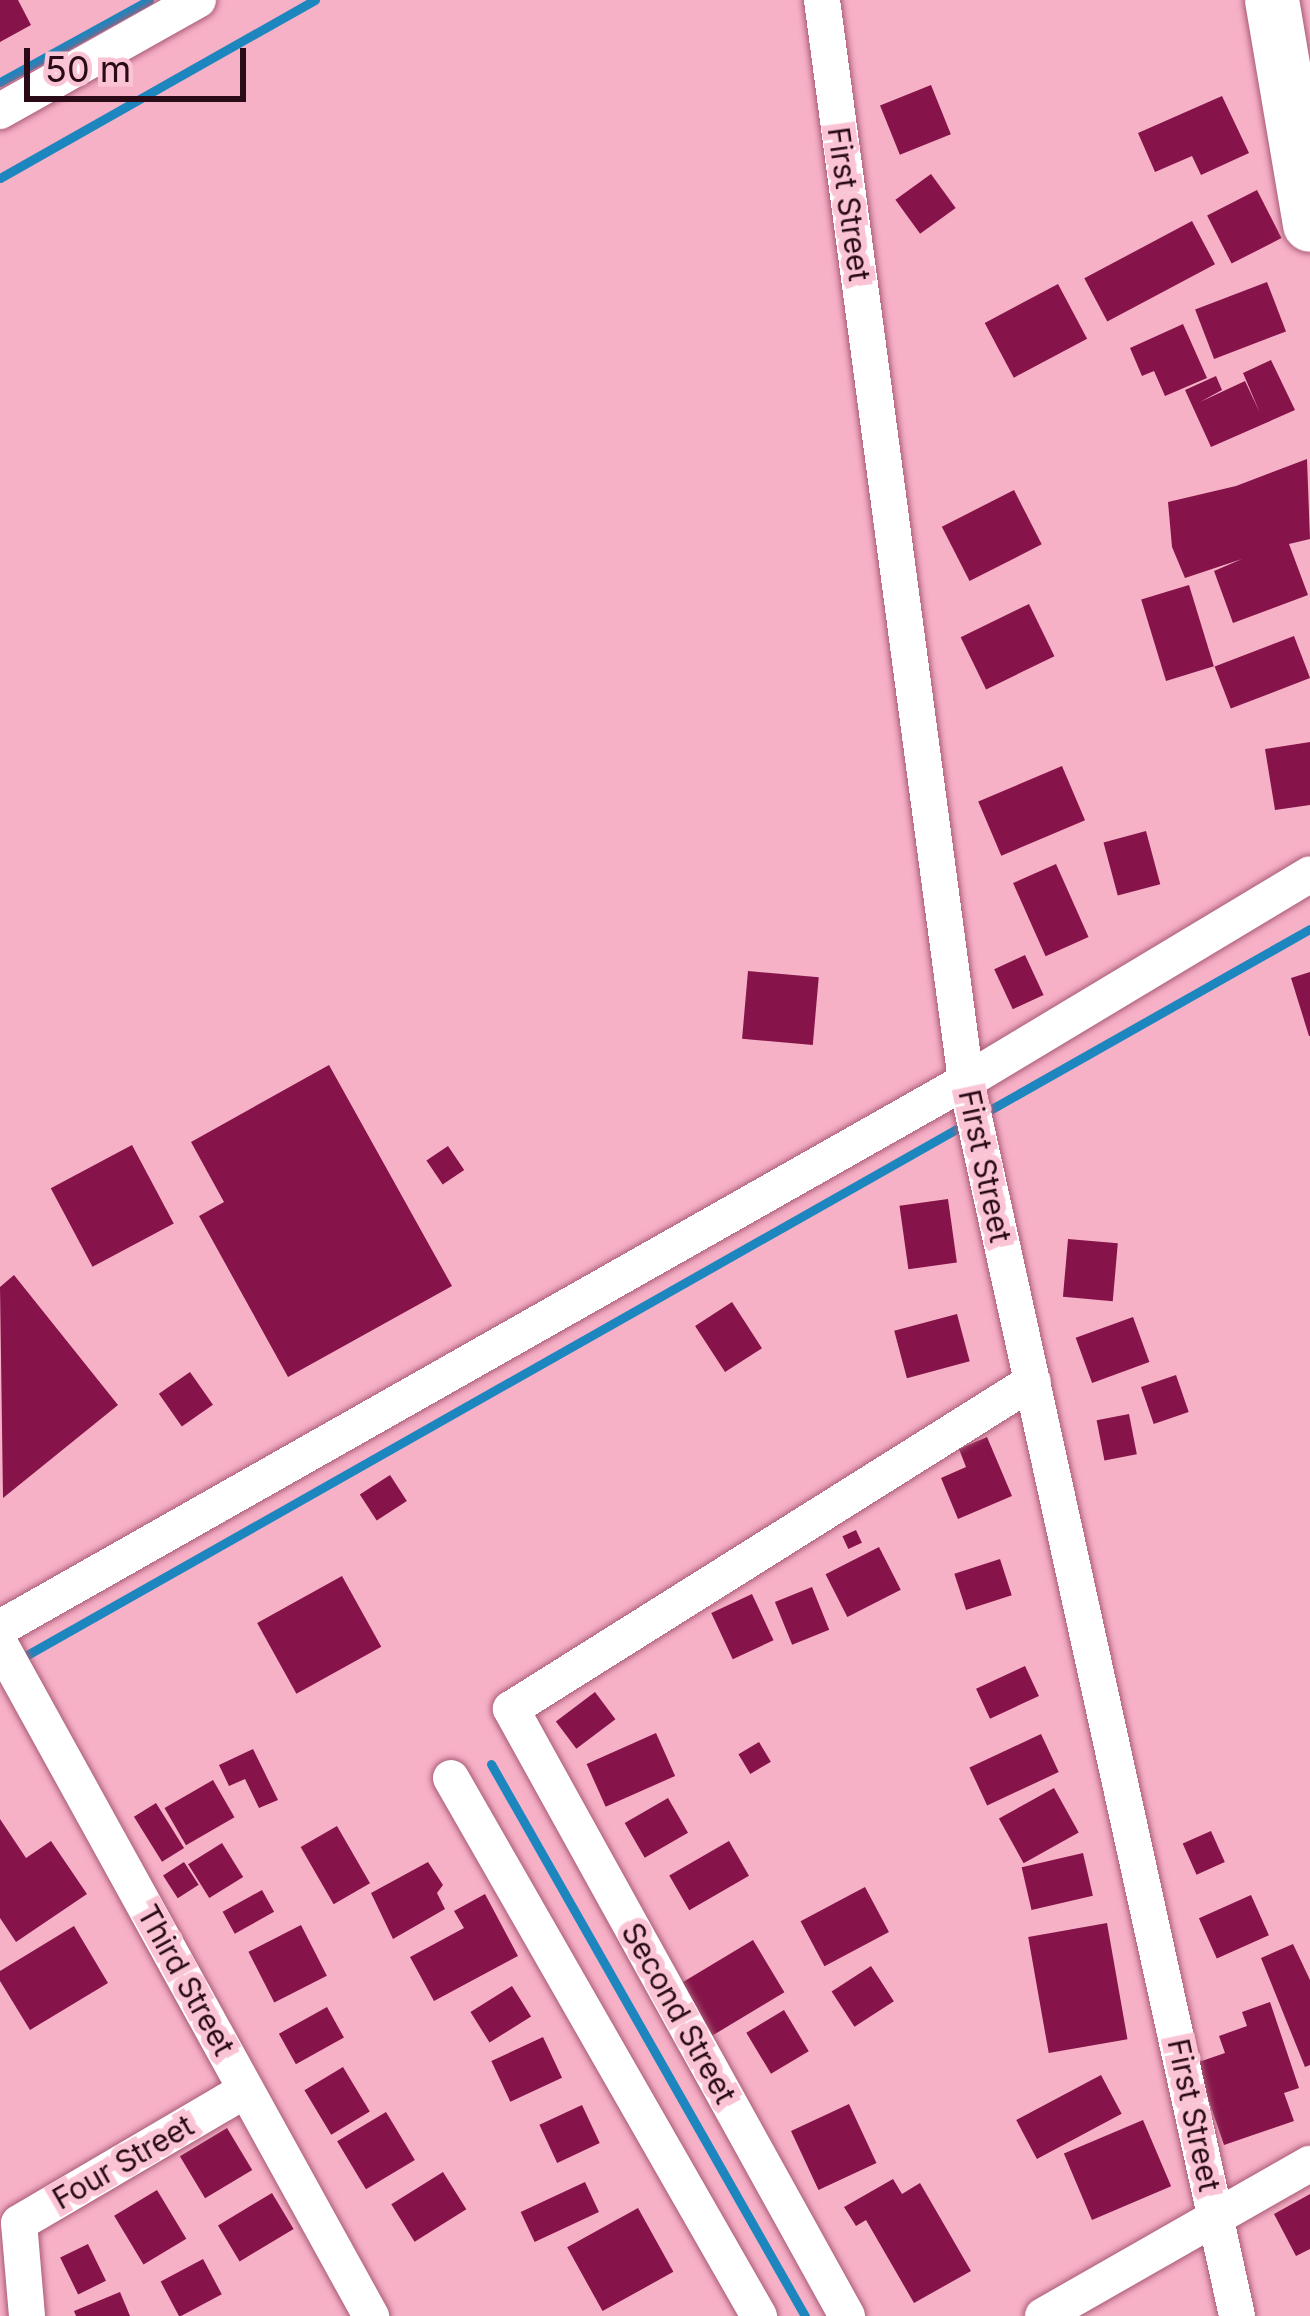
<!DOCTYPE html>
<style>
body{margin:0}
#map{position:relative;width:1310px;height:2316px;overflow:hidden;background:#f7b1c7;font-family:Inter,sans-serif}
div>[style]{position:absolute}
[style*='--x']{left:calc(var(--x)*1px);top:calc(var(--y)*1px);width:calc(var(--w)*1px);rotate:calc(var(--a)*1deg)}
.stream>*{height:9px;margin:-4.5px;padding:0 4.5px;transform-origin:4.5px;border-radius:4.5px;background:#1e86be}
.building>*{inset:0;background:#86144a;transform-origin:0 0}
.roads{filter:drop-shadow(0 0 3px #a95a76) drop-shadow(0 0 3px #a95a76)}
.minor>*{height:36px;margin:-18px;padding:0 18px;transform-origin:18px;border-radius:18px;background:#fff}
.primary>*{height:54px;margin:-27px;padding:0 27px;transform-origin:27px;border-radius:27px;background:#fff}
span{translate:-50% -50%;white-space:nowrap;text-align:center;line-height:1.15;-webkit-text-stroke:12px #fac4d4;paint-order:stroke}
.street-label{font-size:30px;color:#290a16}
.scale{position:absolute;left:24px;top:48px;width:222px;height:54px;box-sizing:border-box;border:6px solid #290a16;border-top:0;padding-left:15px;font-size:36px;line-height:42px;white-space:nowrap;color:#290a16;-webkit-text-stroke:9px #fac4d4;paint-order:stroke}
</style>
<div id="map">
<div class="stream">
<i style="--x:0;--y:82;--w:170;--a:-28.8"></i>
<i style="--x:0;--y:178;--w:362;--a:-29.5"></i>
<i style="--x:981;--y:1115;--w:378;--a:-29.5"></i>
<i style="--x:20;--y:1659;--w:1088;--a:-29.51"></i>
<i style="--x:491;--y:1764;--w:635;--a:60.37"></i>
</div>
<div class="building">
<i style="clip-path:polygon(0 0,18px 0,31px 25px,0 42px)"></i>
<i style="left:931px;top:85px;width:53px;height:55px;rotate:68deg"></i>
<i style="clip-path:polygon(1222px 96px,1249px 153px,1201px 175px,1192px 156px,1155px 172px,1138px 133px)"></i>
<i style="left:931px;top:174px;width:42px;height:44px;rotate:54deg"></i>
<i style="left:1257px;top:190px;width:54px;height:56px;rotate:63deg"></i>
<i style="left:1192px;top:221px;width:49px;height:122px;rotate:62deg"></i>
<i style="left:1267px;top:282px;width:53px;height:77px;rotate:69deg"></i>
<i style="left:1058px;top:284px;width:62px;height:83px;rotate:62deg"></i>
<i style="clip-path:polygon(1183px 324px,1207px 378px,1165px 396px,1154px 371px,1142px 376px,1130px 348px)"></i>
<i style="clip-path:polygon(1271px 360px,1295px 410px,1211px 447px,1185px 390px,1216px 376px,1222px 390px,1200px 402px,1245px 381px,1260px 413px,1243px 373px)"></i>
<i style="clip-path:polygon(1307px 459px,1310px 539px,1289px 544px,1308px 595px,1233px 623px,1214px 571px,1242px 559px,1185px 578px,1172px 547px,1168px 502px,1236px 486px)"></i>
<i style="left:1014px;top:490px;width:61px;height:81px;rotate:63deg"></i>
<i style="left:1189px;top:585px;width:85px;height:50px;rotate:73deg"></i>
<i style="left:1029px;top:604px;width:58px;height:76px;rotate:64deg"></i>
<i style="left:1294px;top:636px;width:45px;height:85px;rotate:69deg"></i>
<i style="clip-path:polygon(1310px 742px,1310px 805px,1275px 810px,1265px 749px)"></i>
<i style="left:1062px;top:766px;width:59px;height:91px;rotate:67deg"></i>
<i style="left:1146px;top:831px;width:55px;height:44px;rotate:75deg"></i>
<i style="left:1056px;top:864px;width:80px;height:47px;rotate:66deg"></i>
<i style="left:1025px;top:955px;width:44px;height:34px;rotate:65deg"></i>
<i style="left:748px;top:971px;width:71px;height:68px;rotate:5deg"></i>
<i style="clip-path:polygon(1310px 972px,1310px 1036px,1309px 1036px,1291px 978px)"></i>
<i style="clip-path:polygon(329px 1065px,452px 1286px,288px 1377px,199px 1216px,224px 1202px,191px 1142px)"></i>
<i style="left:132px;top:1145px;width:89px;height:92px;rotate:62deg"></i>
<i style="left:448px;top:1146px;width:29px;height:26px;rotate:56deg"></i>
<i style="left:948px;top:1199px;width:64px;height:49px;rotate:82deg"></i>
<i style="left:1068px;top:1239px;width:50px;height:58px;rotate:5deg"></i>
<i style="clip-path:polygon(14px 1275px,118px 1405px,3px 1498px,0 1287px)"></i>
<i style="left:732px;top:1302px;width:55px;height:44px;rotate:57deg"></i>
<i style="left:957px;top:1314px;width:49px;height:65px;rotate:75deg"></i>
<i style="left:1133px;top:1317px;width:48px;height:61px;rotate:70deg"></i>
<i style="left:190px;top:1372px;width:40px;height:38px;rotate:55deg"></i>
<i style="left:1176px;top:1375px;width:39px;height:37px;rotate:71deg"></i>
<i style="left:1129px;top:1414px;width:41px;height:33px;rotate:79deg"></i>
<i style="clip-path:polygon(987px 1437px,1012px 1496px,958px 1519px,941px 1478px,966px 1467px,959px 1449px)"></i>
<i style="left:390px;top:1475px;width:31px;height:36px;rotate:57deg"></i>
<i style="left:856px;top:1530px;width:14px;height:15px;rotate:65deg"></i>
<i style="left:879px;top:1547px;width:48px;height:60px;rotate:63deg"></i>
<i style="left:1000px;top:1559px;width:38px;height:48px;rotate:72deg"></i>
<i style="left:342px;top:1576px;width:81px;height:97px;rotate:61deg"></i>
<i style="left:812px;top:1587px;width:46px;height:40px;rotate:68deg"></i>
<i style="left:752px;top:1594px;width:51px;height:45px;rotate:65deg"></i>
<i style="left:1025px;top:1666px;width:33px;height:54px;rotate:65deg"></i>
<i style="left:595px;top:1692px;width:34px;height:49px;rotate:53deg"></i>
<i style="left:656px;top:1733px;width:47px;height:76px;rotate:66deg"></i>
<i style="left:1041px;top:1734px;width:42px;height:79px;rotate:65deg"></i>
<i style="left:759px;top:1742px;width:23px;height:24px;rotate:59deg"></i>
<i style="clip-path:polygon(253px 1749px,278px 1800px,259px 1808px,245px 1779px,229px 1786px,219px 1765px)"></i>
<i style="left:213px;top:1780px;width:43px;height:56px;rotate:60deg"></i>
<i style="left:1054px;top:1788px;width:51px;height:63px;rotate:61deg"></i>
<i style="left:668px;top:1798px;width:40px;height:50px;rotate:60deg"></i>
<i style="left:156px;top:1803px;width:53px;height:26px;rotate:58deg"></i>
<i style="clip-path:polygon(0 1819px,26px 1858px,51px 1841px,87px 1894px,16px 1942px,0 1918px)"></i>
<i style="left:337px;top:1826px;width:66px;height:42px;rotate:60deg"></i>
<i style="left:1211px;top:1831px;width:34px;height:31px;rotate:66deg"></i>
<i style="left:729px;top:1841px;width:40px;height:69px;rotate:60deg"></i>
<i style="left:222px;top:1843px;width:40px;height:40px;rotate:58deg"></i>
<i style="left:1083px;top:1853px;width:44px;height:63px;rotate:77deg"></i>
<i style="left:184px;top:1862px;width:27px;height:25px;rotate:57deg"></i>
<i style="clip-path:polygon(428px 1862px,443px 1885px,437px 1893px,445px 1909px,393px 1939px,371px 1893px)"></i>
<i style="left:865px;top:1887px;width:51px;height:73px;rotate:62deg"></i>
<i style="left:262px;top:1890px;width:25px;height:45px;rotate:61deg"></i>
<i style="clip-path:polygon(485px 1894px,518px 1956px,434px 2001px,410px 1957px,464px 1928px,454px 1911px)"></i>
<i style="left:1251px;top:1895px;width:44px;height:57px;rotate:66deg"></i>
<i style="left:1107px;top:1923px;width:118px;height:80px;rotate:80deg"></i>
<i style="left:301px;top:1925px;width:57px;height:59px;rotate:63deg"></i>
<i style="clip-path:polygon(74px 1926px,108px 1983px,30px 2030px,0 1981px,0 1971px)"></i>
<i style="left:753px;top:1940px;width:61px;height:86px;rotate:59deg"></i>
<i style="clip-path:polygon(1293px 1944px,1310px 1980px,1310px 2065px,1305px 2067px,1261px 1958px)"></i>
<i style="left:871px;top:1966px;width:42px;height:47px;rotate:57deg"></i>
<i style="left:512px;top:1986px;width:36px;height:49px;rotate:58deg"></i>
<i style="clip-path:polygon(1270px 2002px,1299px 2088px,1284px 2093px,1294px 2121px,1224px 2145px,1196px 2063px,1225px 2053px,1219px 2036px,1247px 2026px,1242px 2012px)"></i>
<i style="left:327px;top:2007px;width:35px;height:55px;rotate:61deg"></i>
<i style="left:784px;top:2010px;width:48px;height:44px;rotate:59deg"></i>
<i style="left:543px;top:2037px;width:45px;height:57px;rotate:65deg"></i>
<i style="left:343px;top:2067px;width:52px;height:45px;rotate:59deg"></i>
<i style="left:1101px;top:2075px;width:44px;height:96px;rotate:62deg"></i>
<i style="left:849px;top:2104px;width:65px;height:64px;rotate:65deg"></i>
<i style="left:582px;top:2105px;width:42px;height:47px;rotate:65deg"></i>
<i style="left:386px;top:2112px;width:56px;height:57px;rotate:59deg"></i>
<i style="left:1143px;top:2120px;width:72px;height:86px;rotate:67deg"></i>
<i style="left:227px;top:2128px;width:49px;height:55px;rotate:59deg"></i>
<i style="left:443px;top:2172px;width:44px;height:61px;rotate:58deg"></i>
<i style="clip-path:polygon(893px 2179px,902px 2194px,920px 2183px,971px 2271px,914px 2303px,866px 2220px,856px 2226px,844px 2207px)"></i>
<i style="left:585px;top:2182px;width:33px;height:71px;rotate:65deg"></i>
<i style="left:157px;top:2190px;width:57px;height:50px;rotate:59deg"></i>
<i style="left:272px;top:2193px;width:42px;height:63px;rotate:59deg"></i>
<i style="clip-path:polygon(1310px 2194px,1310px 2249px,1296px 2256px,1274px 2214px)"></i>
<i style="left:638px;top:2208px;width:73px;height:81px;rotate:61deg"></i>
<i style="left:88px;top:2244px;width:41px;height:31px;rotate:64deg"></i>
<i style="left:203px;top:2259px;width:40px;height:48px;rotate:62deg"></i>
<i style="clip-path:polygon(120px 2292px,130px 2316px,76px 2316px,74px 2311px)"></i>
</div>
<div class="roads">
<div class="minor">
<i style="--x:822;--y:0;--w:1091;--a:82.41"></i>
<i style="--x:966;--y:1081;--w:1264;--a:77.62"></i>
<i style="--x:0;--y:111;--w:227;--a:-29.3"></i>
<i style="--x:0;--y:1628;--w:1110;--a:-29.52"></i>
<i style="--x:966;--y:1081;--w:401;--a:-31"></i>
<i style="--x:0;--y:1644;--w:768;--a:61.1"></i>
<i style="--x:451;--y:1778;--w:620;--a:60.21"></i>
<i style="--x:27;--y:2316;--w:93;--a:-94.9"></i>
<i style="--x:19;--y:2223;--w:263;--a:-30.4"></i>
<i style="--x:847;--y:2316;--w:694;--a:-118.97"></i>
<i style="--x:511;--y:1709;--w:616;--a:-32.14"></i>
<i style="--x:1043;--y:2316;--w:307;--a:-29.7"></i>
</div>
<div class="primary">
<i style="--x:1272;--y:0;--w:228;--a:80.4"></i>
</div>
</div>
<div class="street-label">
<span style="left:849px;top:204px;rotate:82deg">First Street</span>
<span style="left:985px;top:1166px;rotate:78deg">First Street</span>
<span style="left:186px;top:1980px;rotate:61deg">Third Street</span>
<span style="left:679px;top:2013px;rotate:61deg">Second Street</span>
<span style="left:1194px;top:2115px;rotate:78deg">First Street</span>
<span style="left:123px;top:2162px;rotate:-30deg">Four Street</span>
</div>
<div class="scale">50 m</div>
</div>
